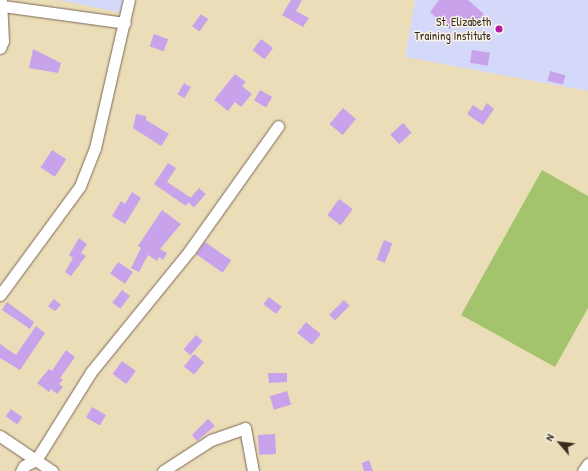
<!DOCTYPE html>
<style>
body{margin:0}
#map{position:relative;width:588px;height:471px;overflow:hidden;background:#ecddb9;font-family:"Patrick Hand",sans-serif}
div>[style]{position:absolute}
[style*='--x']{left:calc(var(--x)*1px);top:calc(var(--y)*1px);width:calc(var(--w)*1px);rotate:calc(var(--a)*1deg)}
.built>*{inset:0;background:#d4d8f9}
.green>*{inset:0;background:#a3c46c}
.building>*{inset:0;background:#c8a2ea;transform-origin:0 0}
.roads{filter:drop-shadow(0 0 1px #796954) drop-shadow(0 0 1px #796954)}
.street>*{height:11px;margin:-5.5px;padding:0 5.5px;transform-origin:5.5px;border-radius:5.5px;background:#fff}
.dots>*{width:11px;height:11px;translate:-50% -50%;box-sizing:border-box;border:2px solid #f7f3e8;border-radius:50%}
span{translate:-50% -50%;white-space:nowrap;text-align:center;line-height:1.15;-webkit-text-stroke:3px #f7f3e8;paint-order:stroke}
.poi-label{font-size:12px;color:#3b2a1e}
.right{translate:-100% -50%;text-align:right}
.north{position:absolute;left:540px;top:423px;width:40px;height:40px;-webkit-text-stroke:3px #f7f3e8;paint-order:stroke;rotate:298deg;font-size:11px;font-weight:700;line-height:16px;text-align:center;color:#3b2a1e}
.north::after{content:'';display:block;margin:auto;width:14px;height:18px;background:#3b2a1e;clip-path:polygon(50% 0,100% 100%,50% 72%,0 100%)}
</style>
<div id="map">
<div class="built">
<i style="clip-path:polygon(59px 0,125px 0,122px 13px)"></i>
<i style="clip-path:polygon(415px 0,588px 0,588px 91px,405px 57px)"></i>
</div>
<div class="green">
<i style="clip-path:polygon(542px 170px,588px 196px,588px 308px,555px 367px,461px 315px)"></i>
</div>
<div class="building">
<i style="clip-path:polygon(291px 0,302px 0,296px 11px,309px 18px,303px 27px,282px 15px)"></i>
<i style="clip-path:polygon(439px 0,468px 0,484px 14px,471px 28px,459px 17px,450px 29px,430px 12px)"></i>
<i style="left:201px;top:14px;width:9px;height:15px;rotate:36deg"></i>
<i style="left:154px;top:34px;width:15px;height:13px;rotate:20deg"></i>
<i style="left:261px;top:39px;width:15px;height:14px;rotate:37deg"></i>
<i style="clip-path:polygon(33px 49px,61px 63px,58px 73px,29px 68px)"></i>
<i style="left:472px;top:50px;width:18px;height:13px;rotate:9deg"></i>
<i style="left:550px;top:71px;width:16px;height:10px;rotate:15deg"></i>
<i style="clip-path:polygon(235px 74px,246px 82px,242px 86px,252px 94px,241px 107px,235px 102px,228px 111px,214px 100px)"></i>
<i style="left:184px;top:83px;width:8px;height:13px;rotate:30deg"></i>
<i style="left:260px;top:90px;width:14px;height:12px;rotate:30deg"></i>
<i style="clip-path:polygon(487px 103px,494px 109px,483px 125px,467px 114px,473px 105px,482px 111px)"></i>
<i style="left:343px;top:108px;width:17px;height:21px;rotate:40deg"></i>
<i style="clip-path:polygon(136px 114px,146px 116px,146px 120px,169px 134px,161px 146px,133px 128px)"></i>
<i style="left:403px;top:123px;width:13px;height:17px;rotate:48deg"></i>
<i style="left:52px;top:150px;width:17px;height:21px;rotate:33deg"></i>
<i style="clip-path:polygon(168px 163px,176px 168px,167px 182px,191px 198px,186px 206px,154px 184px)"></i>
<i style="left:199px;top:188px;width:9px;height:18px;rotate:41deg"></i>
<i style="clip-path:polygon(132px 192px,141px 198px,125px 224px,112px 216px,121px 201px,125px 204px)"></i>
<i style="left:339px;top:199px;width:17px;height:20px;rotate:36deg"></i>
<i style="clip-path:polygon(162px 210px,181px 224px,160px 249px,167px 253px,163px 260px,159px 257px,157px 261px,148px 255px,139px 272px,131px 268px,141px 248px,138px 246px)"></i>
<i style="clip-path:polygon(79px 238px,87px 244px,81px 253px,86px 256px,71px 276px,65px 272px,73px 258px,69px 255px)"></i>
<i style="left:384px;top:240px;width:9px;height:21px;rotate:21deg"></i>
<i style="left:205px;top:242px;width:32px;height:15px;rotate:35deg"></i>
<i style="left:118px;top:262px;width:18px;height:14px;rotate:34deg"></i>
<i style="left:122px;top:290px;width:10px;height:16px;rotate:37deg"></i>
<i style="left:269px;top:297px;width:16px;height:9px;rotate:38deg"></i>
<i style="clip-path:polygon(54px 299px,61px 305px,55px 311px,48px 306px)"></i>
<i style="left:344px;top:300px;width:8px;height:21px;rotate:45deg"></i>
<i style="clip-path:polygon(7px 302px,34px 322px,30px 329px,2px 310px)"></i>
<i style="left:306px;top:322px;width:19px;height:14px;rotate:39deg"></i>
<i style="clip-path:polygon(36px 326px,45px 333px,20px 370px,0 358px,0 344px,16px 355px)"></i>
<i style="left:196px;top:335px;width:9px;height:19px;rotate:41deg"></i>
<i style="clip-path:polygon(66px 350px,75px 357px,60px 378px,63px 380px,59px 384px,63px 387px,57px 394px,51px 389px,49px 392px,37px 383px,49px 369px,52px 371px)"></i>
<i style="left:194px;top:354px;width:13px;height:16px;rotate:39deg"></i>
<i style="left:122px;top:361px;width:17px;height:16px;rotate:36deg"></i>
<i style="clip-path:polygon(268px 373px,287px 373px,287px 382px,269px 383px)"></i>
<i style="left:287px;top:391px;width:14px;height:18px;rotate:73deg"></i>
<i style="left:92px;top:407px;width:16px;height:12px;rotate:30deg"></i>
<i style="left:11px;top:409px;width:14px;height:9px;rotate:36deg"></i>
<i style="clip-path:polygon(208px 419px,215px 426px,197px 441px,192px 435px)"></i>
<i style="left:275px;top:434px;width:20px;height:17px;rotate:87deg"></i>
<i style="clip-path:polygon(369px 460px,373px 471px,364px 471px,362px 463px)"></i>
</div>
<div class="roads">
<div class="street">
<i style="--x:3;--y:6;--w:123;--a:7.9"></i>
<i style="--x:0;--y:48;--w:8;--a:-67"></i>
<i style="--x:3;--y:41;--w:41;--a:-92.8"></i>
<i style="--x:0;--y:295;--w:135;--a:-53.7"></i>
<i style="--x:80;--y:186;--w:41;--a:-68.5"></i>
<i style="--x:95;--y:148;--w:152;--a:-77.1"></i>
<i style="--x:0;--y:436;--w:63;--a:33.9"></i>
<i style="--x:21;--y:471;--w:6;--a:-59"></i>
<i style="--x:24;--y:466;--w:13;--a:-27"></i>
<i style="--x:36;--y:460;--w:104;--a:-58"></i>
<i style="--x:91;--y:372;--w:157;--a:-50.9"></i>
<i style="--x:190;--y:250;--w:152;--a:-54.6"></i>
<i style="--x:163;--y:471;--w:57;--a:-32.9"></i>
<i style="--x:211;--y:440;--w:36;--a:-19"></i>
<i style="--x:245;--y:428;--w:44;--a:79.5"></i>
<i style="--x:583;--y:471;--w:9;--a:-54"></i>
</div>
</div>
<div class="dots">
<i style="left:499px;top:29px;background:#b5179e"></i>
</div>
<div class="poi-label">
<span class="right" style="left:491px;top:29px">St. Elizabeth<br>Training Institute</span>
</div>
<div class="north">N</div>
</div>
